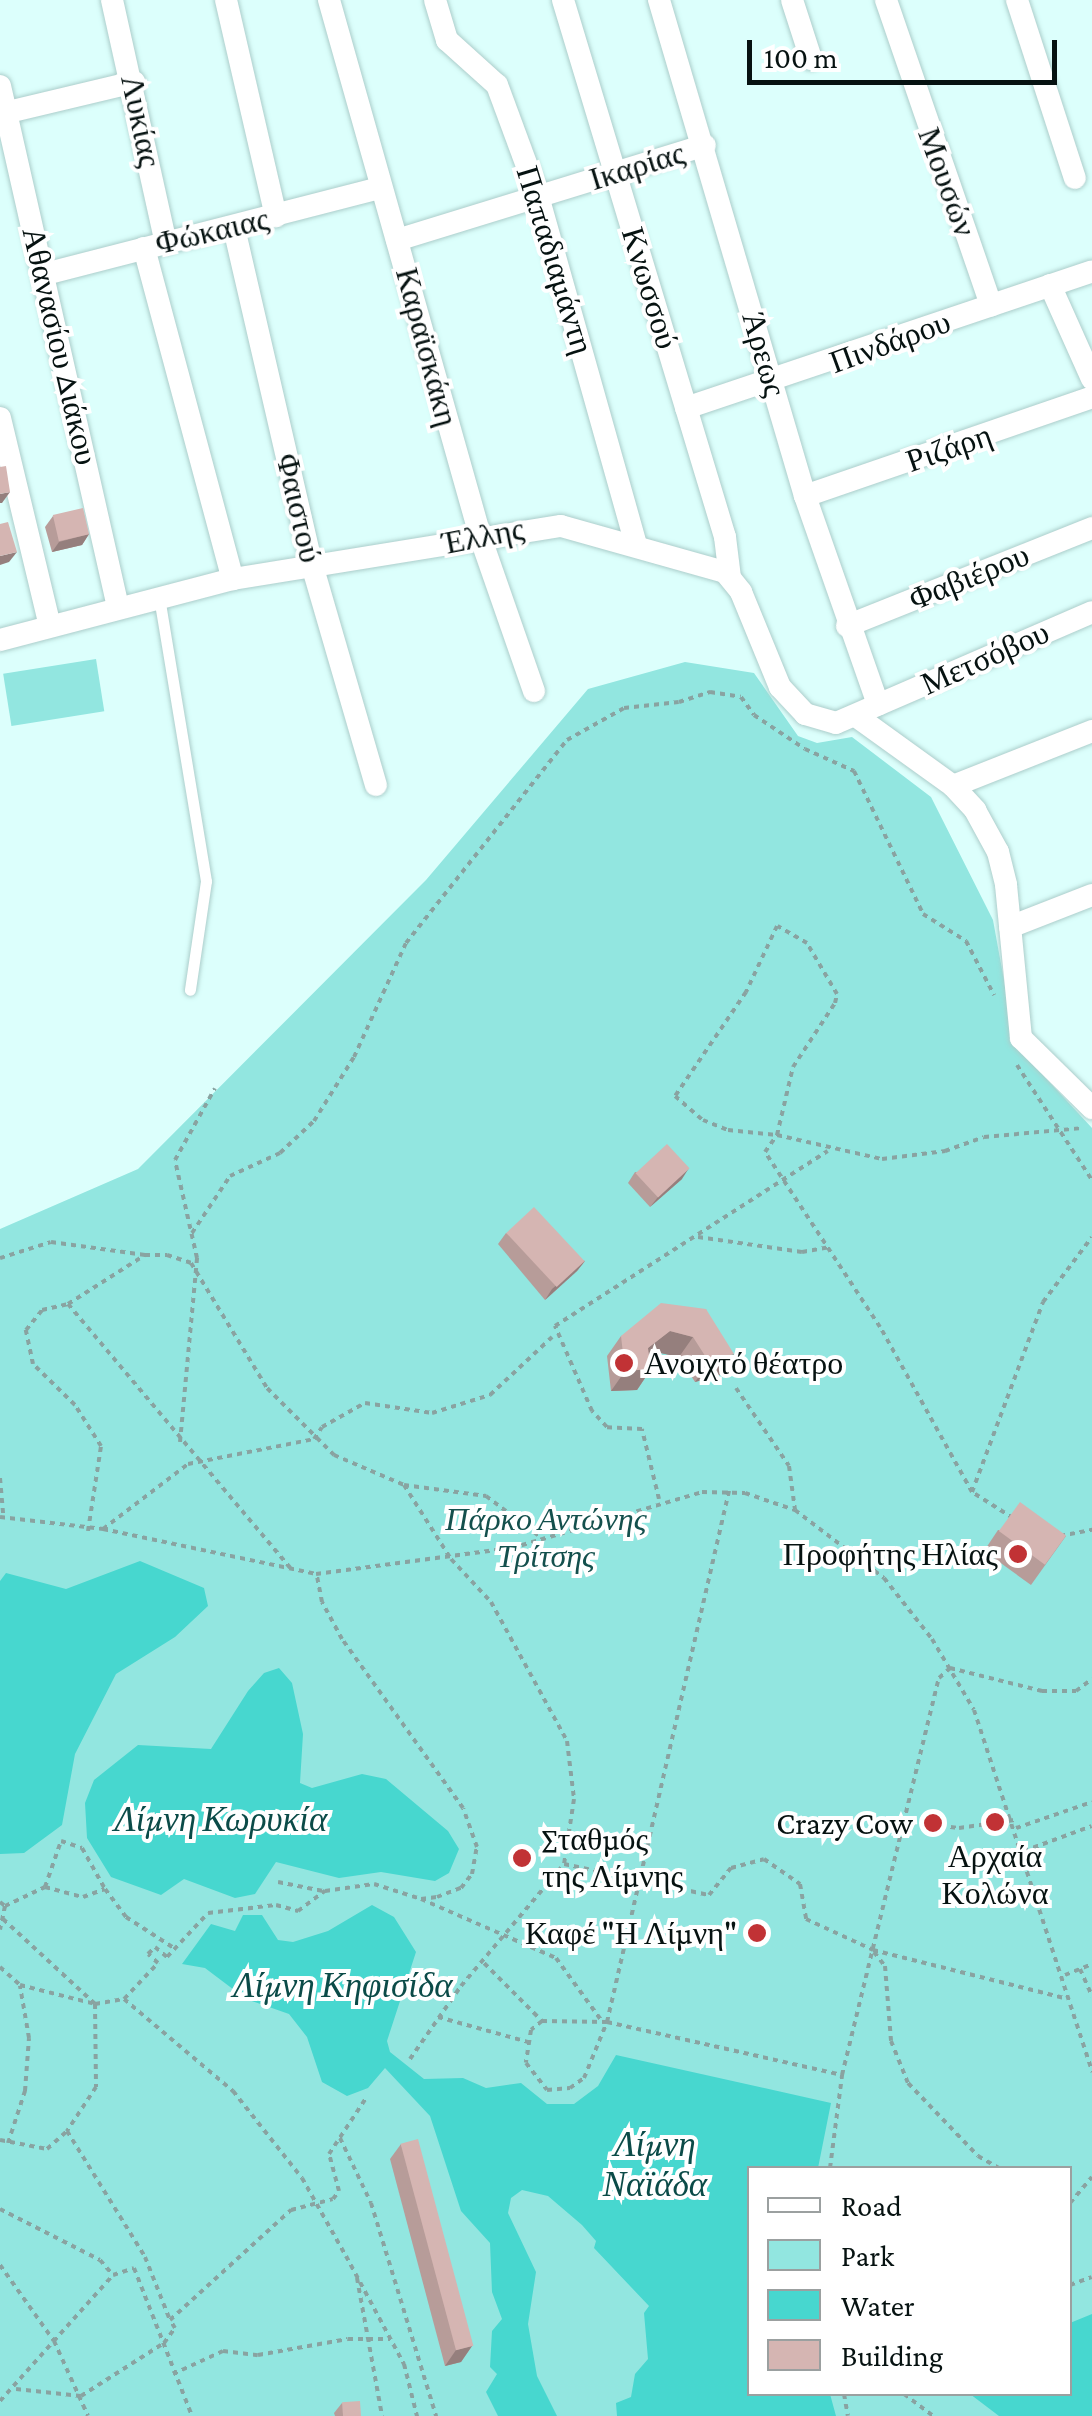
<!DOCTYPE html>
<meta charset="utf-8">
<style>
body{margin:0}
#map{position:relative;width:1092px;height:2416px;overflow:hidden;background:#dcfffc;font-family:"Crimson Pro",serif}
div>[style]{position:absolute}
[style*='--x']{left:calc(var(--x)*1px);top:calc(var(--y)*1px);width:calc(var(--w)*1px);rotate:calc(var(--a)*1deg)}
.green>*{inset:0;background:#92e6e0;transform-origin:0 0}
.water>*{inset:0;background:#47d7cf}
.path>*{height:4px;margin-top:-2px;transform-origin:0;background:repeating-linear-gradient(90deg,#89a3a1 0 5px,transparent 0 10px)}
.roads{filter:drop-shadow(0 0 2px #accecb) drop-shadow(0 0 2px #accecb)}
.lane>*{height:11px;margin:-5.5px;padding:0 5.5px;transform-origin:5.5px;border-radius:5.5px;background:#fff}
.street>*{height:22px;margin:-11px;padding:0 11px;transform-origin:11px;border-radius:11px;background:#fff}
.wall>*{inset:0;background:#b79c99}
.shaded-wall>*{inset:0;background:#957f7d}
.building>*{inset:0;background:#d5b5b2;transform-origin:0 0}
.dots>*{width:28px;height:28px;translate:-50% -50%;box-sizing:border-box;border:5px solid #fff;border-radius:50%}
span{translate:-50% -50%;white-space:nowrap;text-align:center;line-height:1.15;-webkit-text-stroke:8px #fff;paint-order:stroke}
.street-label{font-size:32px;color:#061211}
.poi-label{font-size:32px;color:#061211}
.left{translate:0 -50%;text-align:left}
.right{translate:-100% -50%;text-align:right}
.park-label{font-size:32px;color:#14504d;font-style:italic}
.water-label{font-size:35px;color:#0b4b48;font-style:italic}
.legend{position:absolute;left:747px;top:2166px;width:325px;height:230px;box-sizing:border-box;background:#fff;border:2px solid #9ba0a0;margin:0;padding:12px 18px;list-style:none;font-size:30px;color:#061211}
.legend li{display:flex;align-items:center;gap:20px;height:50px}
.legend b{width:50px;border:2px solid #9ba0a0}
.scale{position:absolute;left:747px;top:40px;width:310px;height:45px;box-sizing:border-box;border:5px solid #061211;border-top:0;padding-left:12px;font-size:30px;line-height:35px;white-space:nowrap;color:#061211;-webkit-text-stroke:8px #fff;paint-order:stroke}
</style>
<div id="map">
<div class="green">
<i style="left:96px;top:659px;width:53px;height:94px;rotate:81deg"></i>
<i style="clip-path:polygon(evenodd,685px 662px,754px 673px,798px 736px,817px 743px,852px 737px,931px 797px,993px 920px,1016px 1046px,1092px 1128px,1092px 2416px,0 2416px,0 1229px,138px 1169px,426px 880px,588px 689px,685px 662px,750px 2168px,1070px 2168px,1070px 2394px,750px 2394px,750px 2168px)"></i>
</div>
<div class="water">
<i style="clip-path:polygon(140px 1561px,204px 1588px,208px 1606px,175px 1637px,116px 1674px,75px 1754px,62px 1825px,24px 1853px,0 1854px,0 1581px,6px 1573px,66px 1589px)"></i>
<i style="clip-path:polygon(279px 1668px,292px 1683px,303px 1734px,300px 1783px,312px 1788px,362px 1774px,386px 1779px,448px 1831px,459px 1849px,449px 1873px,435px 1881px,381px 1872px,339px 1878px,276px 1862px,255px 1894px,235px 1898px,184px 1879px,161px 1895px,111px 1877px,87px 1838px,85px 1803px,94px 1780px,138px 1745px,211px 1749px,248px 1691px,264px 1673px)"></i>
<i style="clip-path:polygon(372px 1905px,394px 1917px,416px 1952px,387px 2041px,390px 2052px,424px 2079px,463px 2078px,486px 2088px,521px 2083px,547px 2104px,574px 2104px,598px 2086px,616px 2055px,831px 2103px,818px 2168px,750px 2168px,750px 2394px,830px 2394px,836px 2416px,617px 2416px,616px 2403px,631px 2397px,635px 2374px,648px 2359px,644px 2313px,649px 2306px,594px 2248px,596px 2241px,582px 2225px,548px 2196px,522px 2190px,511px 2198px,508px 2213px,536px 2272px,528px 2324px,537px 2376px,557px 2416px,498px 2416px,486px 2392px,497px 2374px,490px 2367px,492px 2331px,502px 2319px,492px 2292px,490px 2243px,461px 2211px,430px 2116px,385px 2068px,368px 2088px,347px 2096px,322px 2082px,307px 2037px,289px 2014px,246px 1999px,205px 1968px,182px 1964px,211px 1924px,235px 1931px,243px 1915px,262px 1915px,278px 1940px,293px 1942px,328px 1931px)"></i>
<i style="clip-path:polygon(1092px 2314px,1092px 2416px,999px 2416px,970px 2394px,1070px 2394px,1070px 2323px)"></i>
</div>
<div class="path">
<i style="--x:1017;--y:1065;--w:137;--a:56.9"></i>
<i style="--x:192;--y:1233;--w:69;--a:-56.3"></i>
<i style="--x:230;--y:1176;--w:55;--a:-24.7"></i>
<i style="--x:280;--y:1153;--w:47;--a:-43.3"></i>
<i style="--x:314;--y:1121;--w:75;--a:-58"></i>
<i style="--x:354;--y:1057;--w:125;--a:-65.5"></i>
<i style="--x:406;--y:943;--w:259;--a:-51.6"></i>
<i style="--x:567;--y:740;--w:65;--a:-29.3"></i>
<i style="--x:624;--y:708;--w:55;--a:-6.2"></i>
<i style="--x:679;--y:702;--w:33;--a:-18"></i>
<i style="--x:710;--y:692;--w:31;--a:9"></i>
<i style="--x:741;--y:697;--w:22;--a:54"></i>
<i style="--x:754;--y:715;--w:61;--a:33.7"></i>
<i style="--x:805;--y:749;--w:54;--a:24.2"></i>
<i style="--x:854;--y:771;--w:159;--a:64.2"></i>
<i style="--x:923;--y:914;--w:51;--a:32.1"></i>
<i style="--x:966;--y:941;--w:61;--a:62.6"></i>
<i style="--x:698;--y:1237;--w:105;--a:8.2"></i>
<i style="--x:802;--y:1252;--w:27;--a:-10"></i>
<i style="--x:0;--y:1258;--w:53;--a:-17.4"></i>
<i style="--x:51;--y:1242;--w:95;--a:7.9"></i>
<i style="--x:68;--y:1304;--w:345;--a:49.9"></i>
<i style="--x:736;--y:1388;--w:94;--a:55.8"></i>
<i style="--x:789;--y:1466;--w:44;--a:82.2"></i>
<i style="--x:180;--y:1442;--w:185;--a:-84.7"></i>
<i style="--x:197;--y:1258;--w:100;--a:-102.7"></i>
<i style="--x:175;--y:1160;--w:82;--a:-60.9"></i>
<i style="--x:0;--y:1478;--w:36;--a:85"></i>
<i style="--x:404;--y:1485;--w:88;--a:57.6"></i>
<i style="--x:451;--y:1559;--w:59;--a:47.1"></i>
<i style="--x:491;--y:1602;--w:158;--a:61.3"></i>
<i style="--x:567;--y:1741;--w:58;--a:83.1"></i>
<i style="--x:574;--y:1799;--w:66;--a:98.7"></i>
<i style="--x:972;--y:1492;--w:203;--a:-69.5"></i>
<i style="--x:1043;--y:1302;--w:81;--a:-53"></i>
<i style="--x:659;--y:1499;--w:72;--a:-103.7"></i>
<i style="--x:642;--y:1429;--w:35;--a:-177"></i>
<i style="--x:607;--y:1427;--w:22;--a:-133"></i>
<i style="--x:592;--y:1411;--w:93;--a:-113.5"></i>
<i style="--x:555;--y:1326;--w:324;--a:-32.7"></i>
<i style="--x:0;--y:1517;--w:104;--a:6.6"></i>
<i style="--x:103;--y:1529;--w:218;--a:11.9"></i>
<i style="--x:316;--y:1574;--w:198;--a:-7.6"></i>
<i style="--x:512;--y:1548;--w:198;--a:-16.4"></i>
<i style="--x:702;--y:1492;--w:43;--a:1.3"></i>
<i style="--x:745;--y:1493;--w:53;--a:18.8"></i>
<i style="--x:795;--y:1510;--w:112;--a:37.4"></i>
<i style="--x:884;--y:1578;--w:78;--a:51.8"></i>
<i style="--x:932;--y:1639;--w:82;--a:59.4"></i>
<i style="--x:974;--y:1710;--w:381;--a:71.9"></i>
<i style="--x:1013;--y:1518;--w:49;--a:-147.6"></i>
<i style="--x:972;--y:1492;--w:189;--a:-119.1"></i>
<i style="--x:880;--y:1327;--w:209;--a:-123.3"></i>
<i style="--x:765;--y:1152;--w:21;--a:-55"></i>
<i style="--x:777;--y:1135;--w:70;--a:-76.8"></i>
<i style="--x:793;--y:1067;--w:77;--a:-56.7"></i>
<i style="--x:835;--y:1003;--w:9;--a:-77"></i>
<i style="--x:837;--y:994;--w:59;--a:-120.5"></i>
<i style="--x:807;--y:943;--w:34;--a:-150"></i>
<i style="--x:777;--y:926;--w:73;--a:115.2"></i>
<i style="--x:746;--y:992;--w:126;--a:124.3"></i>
<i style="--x:675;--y:1096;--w:37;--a:41"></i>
<i style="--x:703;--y:1120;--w:27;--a:22"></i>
<i style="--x:728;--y:1130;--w:49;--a:5.8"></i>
<i style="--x:777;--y:1135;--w:108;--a:12.9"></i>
<i style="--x:882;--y:1159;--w:64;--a:-7.2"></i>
<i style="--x:945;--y:1151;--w:41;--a:-19.7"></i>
<i style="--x:984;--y:1137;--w:98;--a:-5.2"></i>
<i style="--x:103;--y:1529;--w:107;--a:-37.4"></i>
<i style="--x:188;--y:1464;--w:128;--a:-11.2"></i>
<i style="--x:314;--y:1439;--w:14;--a:-56"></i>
<i style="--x:322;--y:1427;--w:49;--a:-29.2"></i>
<i style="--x:365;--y:1403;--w:68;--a:8.5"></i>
<i style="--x:432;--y:1413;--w:61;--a:-17.2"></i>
<i style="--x:490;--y:1395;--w:85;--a:-43.1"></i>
<i style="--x:88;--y:1531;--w:86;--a:-81.3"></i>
<i style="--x:101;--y:1446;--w:49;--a:-122.4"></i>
<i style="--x:75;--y:1405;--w:59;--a:-135.7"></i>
<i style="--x:33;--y:1364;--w:35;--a:-102"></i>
<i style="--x:26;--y:1330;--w:26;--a:-51"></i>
<i style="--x:42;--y:1310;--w:27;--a:-13"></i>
<i style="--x:68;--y:1304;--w:91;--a:-32.5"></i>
<i style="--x:145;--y:1255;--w:22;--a:0"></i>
<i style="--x:167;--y:1255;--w:25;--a:18"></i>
<i style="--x:191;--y:1263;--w:146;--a:58.7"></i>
<i style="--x:267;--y:1388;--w:95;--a:45"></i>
<i style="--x:334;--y:1455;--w:76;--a:23.2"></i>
<i style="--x:404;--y:1485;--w:83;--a:7.6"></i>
<i style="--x:486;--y:1496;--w:71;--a:37"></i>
<i style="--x:1060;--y:1536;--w:33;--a:-11"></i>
<i style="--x:901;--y:1821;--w:58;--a:6.9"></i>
<i style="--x:959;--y:1828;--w:56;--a:-8.3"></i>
<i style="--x:1016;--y:1828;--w:80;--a:-18.9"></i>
<i style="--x:1024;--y:1851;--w:72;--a:-20.2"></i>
<i style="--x:278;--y:1882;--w:46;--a:11.3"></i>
<i style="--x:45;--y:1887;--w:49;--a:-70.8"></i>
<i style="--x:61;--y:1841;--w:22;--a:18"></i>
<i style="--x:82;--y:1848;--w:47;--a:60.7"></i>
<i style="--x:421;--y:1899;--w:147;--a:23.6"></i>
<i style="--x:556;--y:1958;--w:77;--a:54"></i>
<i style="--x:0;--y:1902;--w:6;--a:39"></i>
<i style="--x:5;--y:1906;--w:24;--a:102"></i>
<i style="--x:5;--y:1906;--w:44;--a:-25.4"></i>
<i style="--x:45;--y:1887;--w:39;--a:15"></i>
<i style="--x:83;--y:1897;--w:23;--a:-20"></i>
<i style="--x:105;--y:1889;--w:35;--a:53"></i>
<i style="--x:126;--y:1917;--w:57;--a:32.9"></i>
<i style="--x:3;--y:1919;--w:125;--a:42.7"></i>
<i style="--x:95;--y:2004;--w:83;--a:89.3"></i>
<i style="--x:96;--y:2087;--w:53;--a:123.4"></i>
<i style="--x:874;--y:1952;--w:18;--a:52"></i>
<i style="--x:885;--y:1966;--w:75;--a:85.4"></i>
<i style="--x:891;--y:2041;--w:45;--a:68"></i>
<i style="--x:908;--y:2083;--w:101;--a:46.2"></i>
<i style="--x:978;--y:2156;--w:24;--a:30"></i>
<i style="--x:484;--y:1963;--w:82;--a:45"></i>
<i style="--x:542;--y:2021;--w:65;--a:0.9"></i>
<i style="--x:607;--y:2022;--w:241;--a:12.7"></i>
<i style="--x:0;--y:1967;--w:27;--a:42"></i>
<i style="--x:20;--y:1985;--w:77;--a:14.2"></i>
<i style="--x:95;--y:2004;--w:29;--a:-10"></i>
<i style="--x:124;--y:1999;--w:143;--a:40.2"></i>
<i style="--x:233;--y:2091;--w:111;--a:51.6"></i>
<i style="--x:302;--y:2178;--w:90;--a:60.6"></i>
<i style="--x:346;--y:2256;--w:123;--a:61.8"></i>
<i style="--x:404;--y:2364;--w:54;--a:76"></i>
<i style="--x:1080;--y:1969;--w:30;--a:66"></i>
<i style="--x:1065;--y:1975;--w:29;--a:-22"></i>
<i style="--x:124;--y:1999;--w:50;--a:-46.6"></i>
<i style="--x:158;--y:1963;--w:13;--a:-138"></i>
<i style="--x:148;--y:1954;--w:10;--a:-45"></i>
<i style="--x:155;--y:1947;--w:16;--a:40"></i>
<i style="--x:167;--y:1957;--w:60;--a:-47"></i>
<i style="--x:208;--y:1913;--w:68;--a:-6.7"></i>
<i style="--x:276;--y:1905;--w:23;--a:15"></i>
<i style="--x:298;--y:1911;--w:34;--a:-37"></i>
<i style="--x:325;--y:1891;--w:49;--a:-8.1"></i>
<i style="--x:374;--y:1884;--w:49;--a:17.7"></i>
<i style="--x:421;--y:1899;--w:16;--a:-7"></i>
<i style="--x:437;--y:1897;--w:26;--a:-21"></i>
<i style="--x:461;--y:1888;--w:18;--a:-52"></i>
<i style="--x:472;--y:1874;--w:27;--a:-80"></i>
<i style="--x:477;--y:1847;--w:41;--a:-109.7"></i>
<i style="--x:463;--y:1808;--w:208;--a:-125.6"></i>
<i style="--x:342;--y:1639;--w:42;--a:-118.4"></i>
<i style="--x:322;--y:1602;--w:26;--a:-101"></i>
<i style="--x:438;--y:2017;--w:93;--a:15.5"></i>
<i style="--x:542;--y:2021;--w:14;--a:141"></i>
<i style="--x:531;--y:2030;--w:33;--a:99"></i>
<i style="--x:526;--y:2063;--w:34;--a:52"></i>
<i style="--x:547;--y:2090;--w:23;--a:-5"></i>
<i style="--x:570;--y:2088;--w:17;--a:-36"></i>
<i style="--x:584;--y:2078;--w:61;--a:-67.7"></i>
<i style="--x:607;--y:2022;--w:545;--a:-77.06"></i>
<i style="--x:410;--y:2059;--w:89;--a:-55.1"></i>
<i style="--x:461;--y:1986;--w:160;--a:-49.8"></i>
<i style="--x:564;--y:1864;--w:148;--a:12.1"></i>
<i style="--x:709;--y:1895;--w:35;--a:-51"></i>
<i style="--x:731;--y:1868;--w:34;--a:-15"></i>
<i style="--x:764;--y:1859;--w:44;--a:34.8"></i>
<i style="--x:800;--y:1884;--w:36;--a:80"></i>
<i style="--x:806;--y:1919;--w:74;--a:24.8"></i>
<i style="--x:873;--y:1950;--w:197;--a:14.1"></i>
<i style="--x:340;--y:2138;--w:72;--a:64.5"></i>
<i style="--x:371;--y:2203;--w:223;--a:73"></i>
<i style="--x:0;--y:2140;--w:48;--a:10.8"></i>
<i style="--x:47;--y:2149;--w:27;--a:-42"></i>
<i style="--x:67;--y:2131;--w:148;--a:58.2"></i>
<i style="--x:145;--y:2257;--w:68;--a:68.4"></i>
<i style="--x:8;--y:2143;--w:55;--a:-71.9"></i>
<i style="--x:25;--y:2091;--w:53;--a:-85.7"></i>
<i style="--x:29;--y:2038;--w:53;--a:-99.8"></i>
<i style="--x:830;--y:2168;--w:94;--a:-82.6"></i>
<i style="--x:842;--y:2075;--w:409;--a:-76.3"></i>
<i style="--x:939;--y:1678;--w:15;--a:-42"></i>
<i style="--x:950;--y:1668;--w:95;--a:14"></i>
<i style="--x:1042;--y:1691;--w:34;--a:0"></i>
<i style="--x:1076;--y:1691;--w:20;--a:-37"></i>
<i style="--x:1070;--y:2203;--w:34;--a:-50"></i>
<i style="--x:0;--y:2209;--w:112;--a:27"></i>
<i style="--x:100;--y:2260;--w:20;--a:49"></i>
<i style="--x:113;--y:2275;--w:22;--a:-18"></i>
<i style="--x:134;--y:2268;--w:159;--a:68.6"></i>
<i style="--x:0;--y:2265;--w:93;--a:54.6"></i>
<i style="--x:54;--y:2341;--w:82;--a:65.6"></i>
<i style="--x:357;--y:2278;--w:140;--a:79.7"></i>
<i style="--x:1070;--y:2285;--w:23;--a:-20"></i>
<i style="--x:173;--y:2374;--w:55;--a:-24.7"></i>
<i style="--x:223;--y:2351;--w:35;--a:7"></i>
<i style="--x:258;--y:2355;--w:91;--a:-10.1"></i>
<i style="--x:348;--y:2339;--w:42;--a:0"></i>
<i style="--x:16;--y:2389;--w:65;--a:6.1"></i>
<i style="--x:81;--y:2396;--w:98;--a:-32.6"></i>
<i style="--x:164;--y:2343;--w:19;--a:-54"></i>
<i style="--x:175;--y:2328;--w:9;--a:-122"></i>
<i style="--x:170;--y:2320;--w:164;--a:-42.3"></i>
<i style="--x:291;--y:2210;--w:43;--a:-14.7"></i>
<i style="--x:333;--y:2199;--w:10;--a:-53"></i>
<i style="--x:339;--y:2191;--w:38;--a:-105"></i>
<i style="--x:329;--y:2154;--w:67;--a:-56.5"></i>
<i style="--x:844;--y:2394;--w:22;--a:80"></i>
<i style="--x:904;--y:2394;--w:36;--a:37"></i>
<i style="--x:0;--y:2401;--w:169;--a:-48.1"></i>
</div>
<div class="roads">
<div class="lane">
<i style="--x:159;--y:597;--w:288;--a:80.6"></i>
<i style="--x:206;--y:881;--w:110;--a:98.4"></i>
</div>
<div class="street">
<i style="--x:112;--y:0;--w:249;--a:77.5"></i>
<i style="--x:226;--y:0;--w:222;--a:77"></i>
<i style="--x:329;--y:0;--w:560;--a:74.25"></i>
<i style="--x:481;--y:539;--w:161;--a:70.8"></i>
<i style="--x:435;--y:0;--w:42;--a:73.3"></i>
<i style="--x:447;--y:40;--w:67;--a:42"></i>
<i style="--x:497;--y:85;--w:118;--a:69.7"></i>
<i style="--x:538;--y:196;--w:359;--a:74.3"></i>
<i style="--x:563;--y:0;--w:561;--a:73.21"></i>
<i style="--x:725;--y:537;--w:39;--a:83"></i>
<i style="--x:659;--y:0;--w:517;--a:73.6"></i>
<i style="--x:805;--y:496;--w:221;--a:70.7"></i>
<i style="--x:792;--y:0;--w:62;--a:72.1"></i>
<i style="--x:886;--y:0;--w:323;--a:71"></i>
<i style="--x:1017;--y:0;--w:187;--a:72"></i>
<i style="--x:0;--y:86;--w:534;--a:77.24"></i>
<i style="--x:0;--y:114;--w:138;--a:-13.4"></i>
<i style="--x:234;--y:228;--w:346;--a:77"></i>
<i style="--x:312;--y:565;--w:229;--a:73.8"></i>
<i style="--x:397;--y:240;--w:322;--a:-17.1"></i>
<i style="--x:144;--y:248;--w:343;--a:75"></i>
<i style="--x:45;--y:274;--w:345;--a:-14.4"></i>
<i style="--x:1050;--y:285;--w:103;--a:65.9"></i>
<i style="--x:686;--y:408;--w:428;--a:-18.6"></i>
<i style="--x:0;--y:418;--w:214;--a:76.5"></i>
<i style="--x:805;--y:496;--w:304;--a:-19"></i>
<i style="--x:847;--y:626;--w:264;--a:-21.8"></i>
<i style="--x:0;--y:640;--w:241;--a:-14.7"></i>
<i style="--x:233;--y:579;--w:332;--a:-9.2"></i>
<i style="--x:561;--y:526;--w:170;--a:15.7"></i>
<i style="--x:725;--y:572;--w:26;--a:51"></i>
<i style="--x:741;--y:592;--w:103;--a:67.7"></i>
<i style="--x:780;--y:687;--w:37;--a:47"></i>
<i style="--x:805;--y:714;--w:32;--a:16"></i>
<i style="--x:836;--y:723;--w:279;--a:-23.4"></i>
<i style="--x:856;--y:716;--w:120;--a:35.8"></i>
<i style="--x:953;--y:786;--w:33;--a:47"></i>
<i style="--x:975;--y:810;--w:48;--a:61.3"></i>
<i style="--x:998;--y:852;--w:34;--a:76"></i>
<i style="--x:1006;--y:885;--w:154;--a:84.4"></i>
<i style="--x:1021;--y:1038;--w:100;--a:44.6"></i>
<i style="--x:953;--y:786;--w:149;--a:-21.6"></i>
<i style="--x:1010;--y:927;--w:88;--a:-21.3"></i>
</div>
</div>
<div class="wall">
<i style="clip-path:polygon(53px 516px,89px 534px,82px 545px,52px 552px,45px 527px)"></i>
<i style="clip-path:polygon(635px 1172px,682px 1179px,650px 1207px,628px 1183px)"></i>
<i style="clip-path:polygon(506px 1233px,585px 1261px,577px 1271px,545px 1300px,498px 1244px)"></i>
<i style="clip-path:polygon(706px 1309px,720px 1375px,695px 1382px,679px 1357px,656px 1352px,649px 1357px,651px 1369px,637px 1390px,611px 1391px,607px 1356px,621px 1336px)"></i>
<i style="clip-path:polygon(998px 1530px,1066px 1536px,1031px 1585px,984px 1551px)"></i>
<i style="clip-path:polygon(401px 2144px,472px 2346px,461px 2362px,445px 2366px,390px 2159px)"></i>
<i style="clip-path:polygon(342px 2403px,361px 2416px,335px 2416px,334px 2413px)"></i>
</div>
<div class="shaded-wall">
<i style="clip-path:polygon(10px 492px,2px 503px,0 503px,0 494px)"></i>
<i style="clip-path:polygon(89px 534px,82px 545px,52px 552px,59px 542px)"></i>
<i style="clip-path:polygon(17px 552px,9px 562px,0 565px,0 556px)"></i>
<i style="clip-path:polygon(689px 1168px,682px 1179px,650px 1207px,658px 1197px)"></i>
<i style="clip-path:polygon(585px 1261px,577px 1271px,545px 1300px,552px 1289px)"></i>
<i style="clip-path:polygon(670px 1331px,693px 1337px,679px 1357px,656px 1352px,634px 1368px,648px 1348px)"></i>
<i style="clip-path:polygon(734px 1354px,720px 1375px,695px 1382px,709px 1362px)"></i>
<i style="clip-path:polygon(651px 1369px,637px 1390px,611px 1391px,625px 1371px)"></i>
<i style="clip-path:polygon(472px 2346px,461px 2362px,445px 2366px,456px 2350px)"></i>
</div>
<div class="building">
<i style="clip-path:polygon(6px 466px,10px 492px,0 494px,0 467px)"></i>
<i style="left:83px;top:508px;width:27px;height:31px;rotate:77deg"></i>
<i style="clip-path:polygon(8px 522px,17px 552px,0 556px,0 524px)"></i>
<i style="left:667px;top:1144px;width:33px;height:43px;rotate:47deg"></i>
<i style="left:534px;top:1207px;width:74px;height:38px;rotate:47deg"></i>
<i style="clip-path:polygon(661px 1303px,706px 1309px,734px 1354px,709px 1362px,693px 1337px,670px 1331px,648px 1348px,651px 1369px,625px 1371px,621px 1336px)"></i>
<i style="left:1020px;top:1502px;width:57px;height:36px;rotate:36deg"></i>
<i style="left:418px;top:2139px;width:214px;height:18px;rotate:75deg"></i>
<i style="left:360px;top:2401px;width:15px;height:18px;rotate:86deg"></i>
</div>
<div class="dots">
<i style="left:624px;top:1363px;background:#c13235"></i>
<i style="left:1018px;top:1554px;background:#c13235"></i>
<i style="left:995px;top:1822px;background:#c13235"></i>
<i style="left:933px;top:1823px;background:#c13235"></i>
<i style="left:522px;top:1858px;background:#c13235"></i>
<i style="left:757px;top:1933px;background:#c13235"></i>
</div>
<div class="street-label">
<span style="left:141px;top:121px;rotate:78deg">Λυκίας</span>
<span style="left:637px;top:166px;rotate:-17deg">Ικαρίας</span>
<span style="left:947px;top:182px;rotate:70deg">Μουσών</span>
<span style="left:212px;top:231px;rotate:-13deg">Φώκαιας</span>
<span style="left:555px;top:260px;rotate:73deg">Παπαδιαμάντη</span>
<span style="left:650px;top:288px;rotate:73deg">Κνωσσού</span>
<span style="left:890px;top:342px;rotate:-20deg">Πινδάρου</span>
<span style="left:60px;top:346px;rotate:77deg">Αθανασίου Διάκου</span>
<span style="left:427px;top:347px;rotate:75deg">Καραϊσκάκη</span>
<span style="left:764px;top:354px;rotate:74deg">Άρεως</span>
<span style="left:949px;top:448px;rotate:-19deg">Ριζάρη</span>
<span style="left:299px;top:508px;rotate:77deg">Φαιστού</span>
<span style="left:483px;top:536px;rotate:-11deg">Έλλης</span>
<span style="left:969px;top:577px;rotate:-22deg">Φαβιέρου</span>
<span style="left:985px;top:658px;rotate:-24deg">Μετσόβου</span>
</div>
<div class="poi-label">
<span class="left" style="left:644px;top:1363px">Ανοιχτό θέατρο</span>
<span class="right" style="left:998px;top:1554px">Προφήτης Ηλίας</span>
<span class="right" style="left:913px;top:1823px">Crazy Cow</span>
<span class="left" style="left:542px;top:1858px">Σταθμός<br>της Λίμνης</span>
<span style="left:995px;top:1875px">Αρχαία<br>Κολώνα</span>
<span class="right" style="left:737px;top:1933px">Καφέ "Η Λίμνη"</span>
</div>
<div class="park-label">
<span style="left:546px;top:1538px">Πάρκο Αντώνης<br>Τρίτσης</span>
</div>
<div class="water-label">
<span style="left:221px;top:1820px">Λίμνη Κωρυκία</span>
<span style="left:343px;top:1986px">Λίμνη Κηφισίδα</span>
<span style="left:655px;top:2165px">Λίμνη<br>Ναϊάδα</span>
</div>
<ul class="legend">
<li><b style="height:12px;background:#fff"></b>Road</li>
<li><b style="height:28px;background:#92e6e0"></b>Park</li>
<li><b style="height:28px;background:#47d7cf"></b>Water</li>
<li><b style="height:28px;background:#d5b5b2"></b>Building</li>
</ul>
<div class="scale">100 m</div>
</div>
